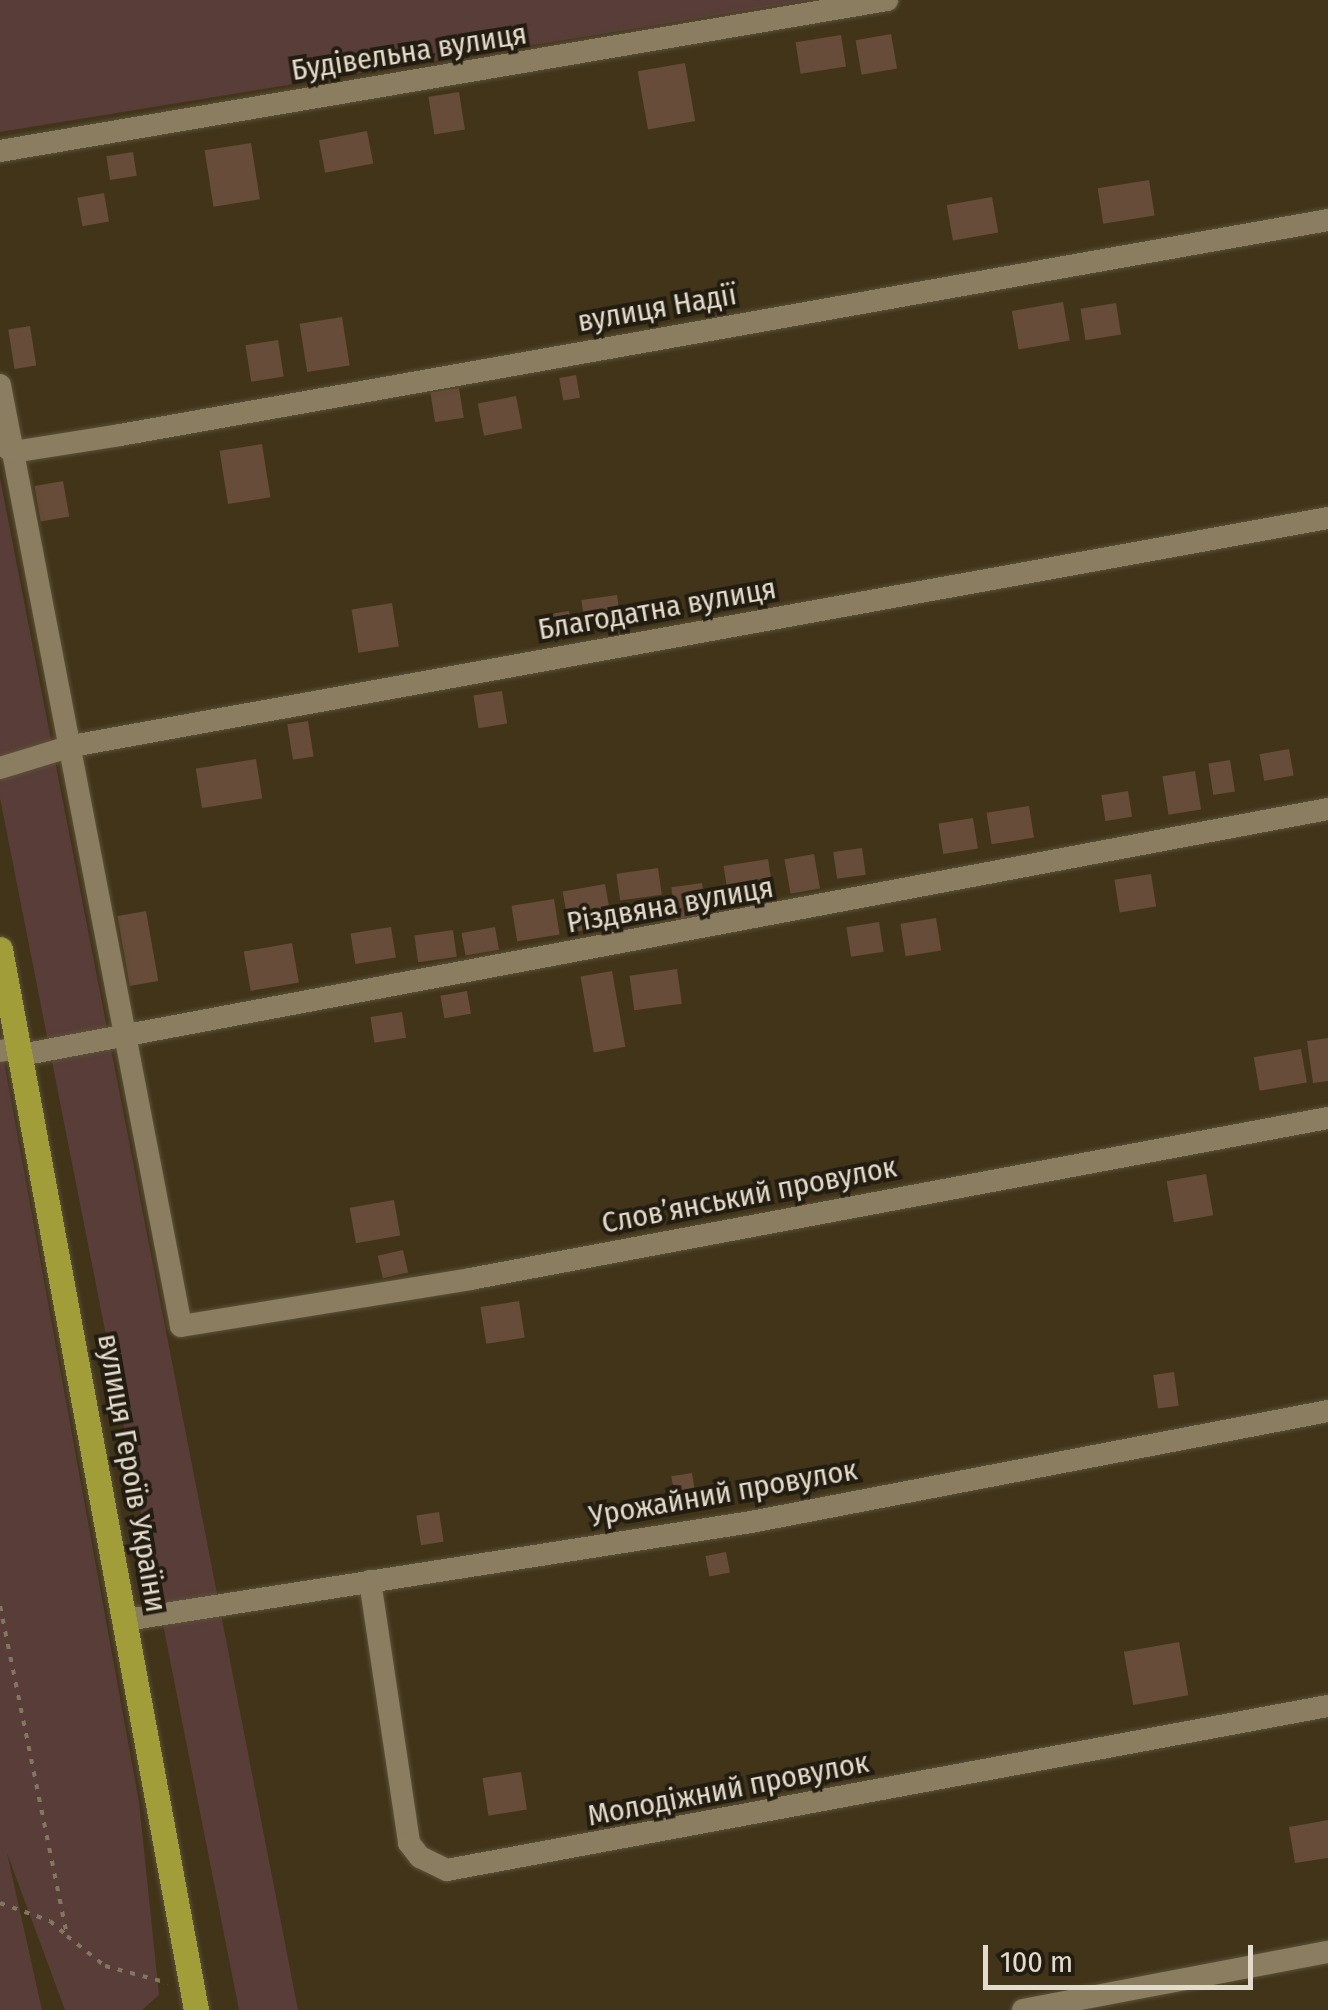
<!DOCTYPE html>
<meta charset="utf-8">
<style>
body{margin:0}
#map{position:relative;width:1328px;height:2010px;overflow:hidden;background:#413419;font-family:"Fira Sans Condensed",sans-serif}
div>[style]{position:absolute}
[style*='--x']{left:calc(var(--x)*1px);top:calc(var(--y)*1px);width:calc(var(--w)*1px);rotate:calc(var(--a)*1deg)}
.green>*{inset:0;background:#593d38}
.building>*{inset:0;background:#664c39;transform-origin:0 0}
.path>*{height:4px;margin-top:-2px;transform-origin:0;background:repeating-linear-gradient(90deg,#827760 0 5px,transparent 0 13px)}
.roads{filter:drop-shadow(0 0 2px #5c513a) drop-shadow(0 0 2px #5c513a)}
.minor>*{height:22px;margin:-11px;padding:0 11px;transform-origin:11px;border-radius:11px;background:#8b7d60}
.major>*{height:25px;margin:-12.5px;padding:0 12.5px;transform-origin:12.5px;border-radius:12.5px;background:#a19e3a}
span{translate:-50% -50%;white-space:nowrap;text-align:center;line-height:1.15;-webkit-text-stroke:8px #231d11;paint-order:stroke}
.street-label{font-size:30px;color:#e3dbcb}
.scale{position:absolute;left:983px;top:1945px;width:270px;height:45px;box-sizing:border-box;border:5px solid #e3dbcb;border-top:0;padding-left:12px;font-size:30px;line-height:35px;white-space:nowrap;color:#e3dbcb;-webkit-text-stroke:8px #231d11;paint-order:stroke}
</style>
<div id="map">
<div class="green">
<i style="clip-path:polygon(0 0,810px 0,0 132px)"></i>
<i style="clip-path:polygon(0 478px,298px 2010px,239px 2010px,0 798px)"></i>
<i style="clip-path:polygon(0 1039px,139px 1802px,159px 1995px,142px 2010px,65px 2010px,7px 1853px,42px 2010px,0 2010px)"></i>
</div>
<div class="building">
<i style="left:891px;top:34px;width:35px;height:36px;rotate:80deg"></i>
<i style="left:841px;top:35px;width:32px;height:46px;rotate:81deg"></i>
<i style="left:685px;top:63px;width:59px;height:48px;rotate:80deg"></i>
<i style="left:459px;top:92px;width:38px;height:31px;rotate:81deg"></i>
<i style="left:367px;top:131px;width:33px;height:49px;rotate:79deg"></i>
<i style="left:251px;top:143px;width:57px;height:47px;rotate:81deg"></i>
<i style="left:133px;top:152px;width:24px;height:27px;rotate:81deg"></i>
<i style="left:1149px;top:180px;width:36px;height:52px;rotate:81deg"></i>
<i style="left:104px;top:193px;width:29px;height:27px;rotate:80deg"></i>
<i style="left:992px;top:197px;width:36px;height:46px;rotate:80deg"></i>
<i style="left:1063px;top:302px;width:39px;height:52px;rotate:80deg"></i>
<i style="left:1116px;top:303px;width:32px;height:36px;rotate:81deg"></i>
<i style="left:342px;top:317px;width:49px;height:43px;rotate:81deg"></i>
<i style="left:30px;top:326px;width:40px;height:22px;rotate:81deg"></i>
<i style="left:278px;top:340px;width:37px;height:33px;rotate:81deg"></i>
<i style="left:576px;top:375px;width:23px;height:17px;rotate:80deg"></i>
<i style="left:459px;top:388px;width:30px;height:29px;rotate:81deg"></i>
<i style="left:516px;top:396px;width:33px;height:39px;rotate:79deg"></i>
<i style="left:262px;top:444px;width:54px;height:43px;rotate:81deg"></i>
<i style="left:63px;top:481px;width:36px;height:29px;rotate:80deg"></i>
<i style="left:617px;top:595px;width:22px;height:36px;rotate:82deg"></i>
<i style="left:392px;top:603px;width:44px;height:41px;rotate:81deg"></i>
<i style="left:569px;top:611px;width:26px;height:26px;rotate:81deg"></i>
<i style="left:502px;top:691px;width:33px;height:29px;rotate:81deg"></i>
<i style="left:308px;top:721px;width:36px;height:21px;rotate:81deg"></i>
<i style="left:1289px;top:749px;width:27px;height:30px;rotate:80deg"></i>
<i style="left:256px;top:759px;width:40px;height:61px;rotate:81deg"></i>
<i style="left:1230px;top:760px;width:32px;height:22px;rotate:81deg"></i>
<i style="left:1195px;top:771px;width:39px;height:33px;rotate:81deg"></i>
<i style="left:1128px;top:791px;width:26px;height:27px;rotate:81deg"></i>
<i style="left:1029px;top:806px;width:32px;height:43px;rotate:81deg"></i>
<i style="left:973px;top:818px;width:31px;height:35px;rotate:81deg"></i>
<i style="left:862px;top:848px;width:27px;height:29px;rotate:82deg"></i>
<i style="left:814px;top:854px;width:35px;height:30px;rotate:80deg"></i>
<i style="left:768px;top:859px;width:33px;height:45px;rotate:81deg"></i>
<i style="left:658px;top:868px;width:27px;height:42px;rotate:82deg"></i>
<i style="left:1151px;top:874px;width:33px;height:37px;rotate:81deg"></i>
<i style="left:702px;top:883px;width:35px;height:31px;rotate:82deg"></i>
<i style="left:605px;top:884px;width:42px;height:43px;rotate:80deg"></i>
<i style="left:554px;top:899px;width:36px;height:43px;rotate:81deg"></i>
<i style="left:146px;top:911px;width:71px;height:29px;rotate:80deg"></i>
<i style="left:936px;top:918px;width:33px;height:36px;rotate:81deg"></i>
<i style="left:879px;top:922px;width:30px;height:33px;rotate:81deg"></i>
<i style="left:391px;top:927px;width:31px;height:41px;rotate:81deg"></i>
<i style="left:495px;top:927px;width:23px;height:34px;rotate:80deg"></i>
<i style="left:453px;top:930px;width:27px;height:39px;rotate:82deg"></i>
<i style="left:292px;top:943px;width:40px;height:49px;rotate:80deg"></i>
<i style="left:677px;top:969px;width:35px;height:48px;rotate:82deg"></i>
<i style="left:612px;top:971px;width:77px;height:32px;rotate:80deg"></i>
<i style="left:467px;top:991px;width:23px;height:27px;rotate:80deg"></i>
<i style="left:402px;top:1012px;width:26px;height:32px;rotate:81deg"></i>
<i style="clip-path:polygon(1328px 1038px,1328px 1081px,1313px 1083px,1307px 1041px)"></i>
<i style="left:1301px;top:1049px;width:34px;height:48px;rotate:80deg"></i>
<i style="left:1206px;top:1174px;width:42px;height:40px;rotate:80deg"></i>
<i style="left:394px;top:1200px;width:36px;height:45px;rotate:80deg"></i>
<i style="left:403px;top:1250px;width:23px;height:26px;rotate:77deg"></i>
<i style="left:519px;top:1301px;width:37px;height:39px;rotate:81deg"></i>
<i style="left:1174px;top:1372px;width:34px;height:21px;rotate:82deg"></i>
<i style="left:692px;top:1473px;width:33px;height:21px;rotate:81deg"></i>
<i style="left:439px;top:1512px;width:30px;height:23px;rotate:81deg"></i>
<i style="left:726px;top:1552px;width:21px;height:21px;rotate:79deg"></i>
<i style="left:1179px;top:1642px;width:54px;height:56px;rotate:80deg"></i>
<i style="left:521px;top:1772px;width:38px;height:39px;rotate:81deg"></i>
<i style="clip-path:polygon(1328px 1820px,1328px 1858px,1295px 1863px,1289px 1827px)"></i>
</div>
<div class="path">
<i style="--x:0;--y:1606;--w:337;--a:78.5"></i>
<i style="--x:67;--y:1936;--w:48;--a:38.3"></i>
<i style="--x:105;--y:1966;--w:65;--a:15.1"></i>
<i style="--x:0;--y:1903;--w:53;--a:19.8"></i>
<i style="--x:50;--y:1921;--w:21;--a:41"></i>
</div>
<div class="roads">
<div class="minor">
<i style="--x:0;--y:151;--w:900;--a:-9.66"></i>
<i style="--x:0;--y:385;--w:958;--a:79.11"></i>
<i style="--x:181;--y:1326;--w:293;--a:-9.2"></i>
<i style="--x:470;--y:1279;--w:873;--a:-10.63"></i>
<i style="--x:4;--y:446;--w:11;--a:34"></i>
<i style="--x:13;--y:452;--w:108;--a:-9"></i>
<i style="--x:120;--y:435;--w:1227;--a:-10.09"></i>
<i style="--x:0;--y:768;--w:75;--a:-17"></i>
<i style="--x:72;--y:746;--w:1277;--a:-10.29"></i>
<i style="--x:0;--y:1051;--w:20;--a:-9"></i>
<i style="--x:21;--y:1055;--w:1330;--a:-10.66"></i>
<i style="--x:370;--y:1581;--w:265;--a:81.5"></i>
<i style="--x:409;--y:1843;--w:18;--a:52"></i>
<i style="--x:420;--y:1857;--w:30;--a:26"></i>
<i style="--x:447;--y:1870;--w:896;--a:-10.55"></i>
<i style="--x:126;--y:1620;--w:633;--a:-8.91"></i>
<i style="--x:751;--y:1522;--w:588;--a:-10.89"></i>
<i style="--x:1023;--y:2010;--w:310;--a:-10.8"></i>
</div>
<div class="major">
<i style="--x:0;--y:949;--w:1079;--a:79.53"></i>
</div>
</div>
<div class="street-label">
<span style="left:409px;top:52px;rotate:-9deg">Будівельна вулиця</span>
<span style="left:657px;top:308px;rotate:-10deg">вулиця Надії</span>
<span style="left:657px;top:609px;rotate:-10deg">Благодатна вулиця</span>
<span style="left:670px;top:905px;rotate:-10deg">Різдвяна вулиця</span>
<span style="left:749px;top:1195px;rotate:-11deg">Словʼянський провулок</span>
<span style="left:132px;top:1473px;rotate:80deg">вулиця Героїв України</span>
<span style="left:723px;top:1493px;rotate:-10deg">Урожайний провулок</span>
<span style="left:728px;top:1789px;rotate:-11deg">Молодіжний провулок</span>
</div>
<div class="scale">100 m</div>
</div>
